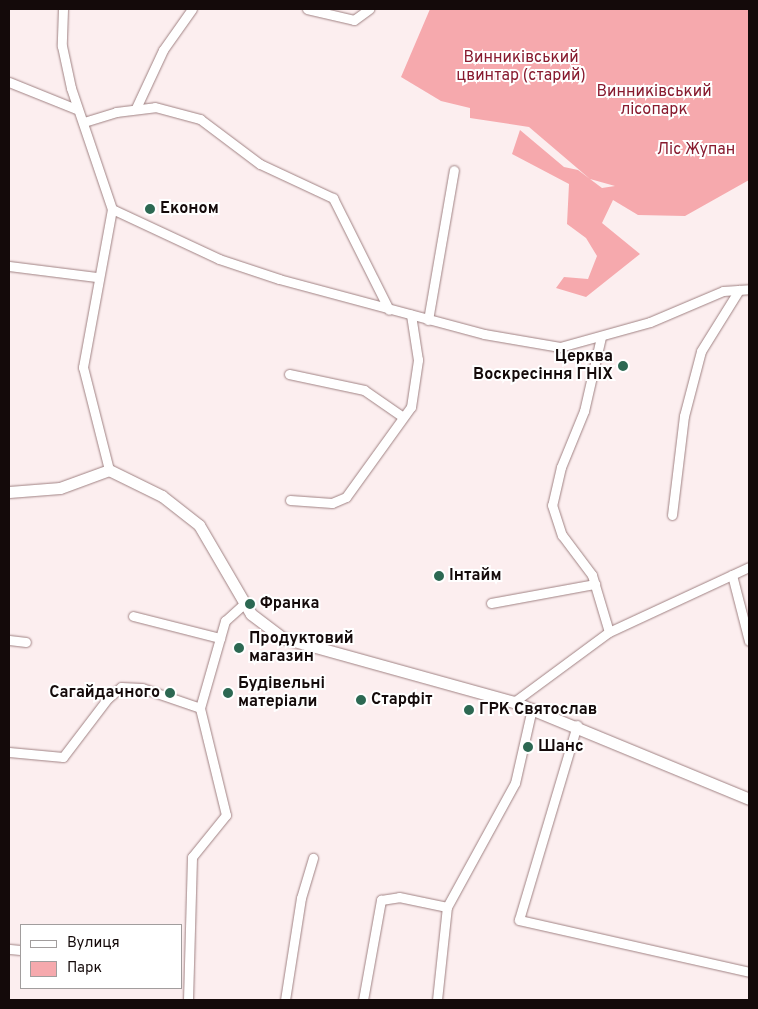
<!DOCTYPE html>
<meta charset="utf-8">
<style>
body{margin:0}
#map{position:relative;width:758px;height:1009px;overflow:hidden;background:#fceeef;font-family:Overpass,sans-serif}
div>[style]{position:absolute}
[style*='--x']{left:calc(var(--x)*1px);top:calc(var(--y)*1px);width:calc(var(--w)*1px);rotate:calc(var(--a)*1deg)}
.green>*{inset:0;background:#f6a9ad}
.roads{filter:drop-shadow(0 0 1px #a08283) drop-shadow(0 0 1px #a08283)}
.street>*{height:9px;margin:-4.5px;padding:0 4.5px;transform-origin:4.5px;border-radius:4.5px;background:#fff}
.secondary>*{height:11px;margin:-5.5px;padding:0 5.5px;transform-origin:5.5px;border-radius:5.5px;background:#fff}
.dots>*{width:14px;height:14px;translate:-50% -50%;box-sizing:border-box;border:2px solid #fff;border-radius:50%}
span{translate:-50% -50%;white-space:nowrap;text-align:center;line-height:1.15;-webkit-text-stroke:4px #fff;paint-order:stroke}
.park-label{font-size:16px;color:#881b2f}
.poi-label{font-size:16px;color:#140a0a;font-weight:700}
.left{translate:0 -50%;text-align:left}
.right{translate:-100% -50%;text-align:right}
.frame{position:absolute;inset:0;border:10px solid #140a0a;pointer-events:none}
.legend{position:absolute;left:20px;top:924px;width:162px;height:65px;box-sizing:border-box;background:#fff;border:1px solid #a19d9d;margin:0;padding:6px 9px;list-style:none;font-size:15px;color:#140a0a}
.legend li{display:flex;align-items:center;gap:10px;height:25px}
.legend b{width:25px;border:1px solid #a19d9d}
</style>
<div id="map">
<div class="green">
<i style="clip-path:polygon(430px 9px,749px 9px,749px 180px,685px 216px,638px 215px,613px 200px,602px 223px,640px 254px,586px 297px,556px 288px,564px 277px,588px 279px,597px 256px,586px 238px,567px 224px,569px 184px,512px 154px,520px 130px,564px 167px,578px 170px,602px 188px,615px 186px,590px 179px,529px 127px,470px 118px,470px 108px,441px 101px,401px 77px)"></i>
</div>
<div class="roads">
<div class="street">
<i style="--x:63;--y:9;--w:37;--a:92"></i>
<i style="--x:62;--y:46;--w:43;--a:77.9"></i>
<i style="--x:71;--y:88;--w:128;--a:71.3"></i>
<i style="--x:112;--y:209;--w:161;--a:100.4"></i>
<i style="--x:83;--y:367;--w:106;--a:75.8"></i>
<i style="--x:307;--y:9;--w:48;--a:13.2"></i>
<i style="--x:354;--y:20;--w:19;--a:-36"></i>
<i style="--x:9;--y:82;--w:72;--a:21.9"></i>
<i style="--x:136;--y:108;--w:64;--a:-65"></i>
<i style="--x:163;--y:50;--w:50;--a:-54.7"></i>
<i style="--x:84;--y:122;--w:34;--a:-17"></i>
<i style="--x:116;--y:112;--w:39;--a:-7"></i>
<i style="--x:155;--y:107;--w:47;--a:14.9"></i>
<i style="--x:200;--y:119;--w:75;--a:36.9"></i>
<i style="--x:260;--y:164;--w:81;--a:25"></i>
<i style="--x:333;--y:198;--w:125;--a:63.4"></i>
<i style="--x:112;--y:209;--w:118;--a:25"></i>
<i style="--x:219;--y:259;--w:63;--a:18.4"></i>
<i style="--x:279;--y:279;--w:212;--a:15"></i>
<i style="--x:484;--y:334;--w:77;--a:9.7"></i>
<i style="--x:560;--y:347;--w:93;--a:-15.5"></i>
<i style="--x:650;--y:322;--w:79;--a:-23"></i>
<i style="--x:723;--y:291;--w:26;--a:-4"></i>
<i style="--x:9;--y:266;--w:88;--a:7.2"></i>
<i style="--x:428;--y:320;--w:152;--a:-80.2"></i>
<i style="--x:601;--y:337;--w:76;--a:102.9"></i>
<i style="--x:584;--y:411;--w:61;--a:112.3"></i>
<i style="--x:561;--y:467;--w:39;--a:103"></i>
<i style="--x:552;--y:505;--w:32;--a:72"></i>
<i style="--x:562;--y:535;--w:50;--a:53.1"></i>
<i style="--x:592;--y:575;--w:59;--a:73.4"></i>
<i style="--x:289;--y:374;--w:77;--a:12"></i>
<i style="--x:364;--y:390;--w:47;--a:34.7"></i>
<i style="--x:290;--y:500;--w:42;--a:4.1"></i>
<i style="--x:332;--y:503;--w:15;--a:-23"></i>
<i style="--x:346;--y:497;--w:111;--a:-54.2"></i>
<i style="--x:411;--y:407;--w:48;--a:-81.5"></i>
<i style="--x:418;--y:360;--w:46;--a:-98.8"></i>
<i style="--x:672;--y:515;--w:100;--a:-83.1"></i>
<i style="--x:684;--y:416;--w:67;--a:-75.3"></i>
<i style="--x:701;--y:351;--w:72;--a:-58.1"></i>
<i style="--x:732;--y:575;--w:68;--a:75.6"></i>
<i style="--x:491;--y:603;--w:106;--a:-10.4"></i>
<i style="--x:133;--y:616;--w:90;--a:14.2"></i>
<i style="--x:9;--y:640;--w:17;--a:7"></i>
<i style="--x:514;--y:702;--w:118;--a:-36.4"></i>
<i style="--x:609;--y:632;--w:154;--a:-24.9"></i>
<i style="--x:577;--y:725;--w:203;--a:106.6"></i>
<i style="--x:519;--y:920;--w:236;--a:12.7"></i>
<i style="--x:9;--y:752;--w:54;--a:5.3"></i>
<i style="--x:63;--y:757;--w:74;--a:-52.7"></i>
<i style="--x:108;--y:698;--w:17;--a:-40"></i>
<i style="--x:121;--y:687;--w:21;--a:3"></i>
<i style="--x:142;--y:688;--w:61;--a:19"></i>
<i style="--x:9;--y:949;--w:12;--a:5"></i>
<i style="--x:188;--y:1000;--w:143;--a:-88.4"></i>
<i style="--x:192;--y:857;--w:54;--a:-51"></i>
<i style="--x:226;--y:815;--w:110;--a:-103.7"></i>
<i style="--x:200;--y:708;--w:91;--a:-74"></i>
<i style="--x:225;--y:621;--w:27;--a:-42"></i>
<i style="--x:285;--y:1000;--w:103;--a:-81.1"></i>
<i style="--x:301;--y:898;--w:42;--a:-73.3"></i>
<i style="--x:363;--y:1000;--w:102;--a:-79.8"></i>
<i style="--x:381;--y:900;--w:18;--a:-9"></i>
<i style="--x:399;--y:897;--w:49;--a:11.8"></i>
<i style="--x:437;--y:1000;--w:94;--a:-83.9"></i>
<i style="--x:447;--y:907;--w:141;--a:-61.3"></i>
<i style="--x:515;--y:783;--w:77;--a:-77.2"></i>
</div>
<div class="secondary">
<i style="--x:9;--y:492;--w:51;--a:-4.5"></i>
<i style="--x:60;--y:488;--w:52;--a:-20.2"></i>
<i style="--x:109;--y:470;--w:59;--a:26.1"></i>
<i style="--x:162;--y:496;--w:47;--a:38.1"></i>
<i style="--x:199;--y:525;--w:103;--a:59.7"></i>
<i style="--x:251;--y:614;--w:40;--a:37"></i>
<i style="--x:283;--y:638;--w:240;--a:15.5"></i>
<i style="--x:514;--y:702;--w:254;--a:22.4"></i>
</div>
</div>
<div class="dots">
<i style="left:150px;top:209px;background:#2c6852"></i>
<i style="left:623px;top:366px;background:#2c6852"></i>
<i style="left:439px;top:576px;background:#2c6852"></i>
<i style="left:250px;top:604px;background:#2c6852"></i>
<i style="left:239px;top:648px;background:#2c6852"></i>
<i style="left:170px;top:693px;background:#2c6852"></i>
<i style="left:228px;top:693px;background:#2c6852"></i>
<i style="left:361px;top:700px;background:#2c6852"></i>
<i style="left:469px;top:710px;background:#2c6852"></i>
<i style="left:528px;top:747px;background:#2c6852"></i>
</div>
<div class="park-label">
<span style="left:521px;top:67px">Винниківський<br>цвинтар (старий)</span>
<span style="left:654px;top:101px">Винниківський<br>лісопарк</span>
<span style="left:696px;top:150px">Ліс Жупан</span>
</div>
<div class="poi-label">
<span class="left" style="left:160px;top:209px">Економ</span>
<span class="right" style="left:613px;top:366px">Церква<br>Воскресіння ГНІХ</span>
<span class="left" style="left:449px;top:576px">Інтайм</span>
<span class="left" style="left:260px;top:604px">Франка</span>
<span class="left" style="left:249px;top:648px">Продуктовий<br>магазин</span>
<span class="left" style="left:238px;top:693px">Будівельні<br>матеріали</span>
<span class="right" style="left:160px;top:693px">Сагайдачного</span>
<span class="left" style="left:371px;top:700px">Старфіт</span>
<span class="left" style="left:479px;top:710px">ГРК Святослав</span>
<span class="left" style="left:538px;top:747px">Шанс</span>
</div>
<div class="frame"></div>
<ul class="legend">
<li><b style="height:6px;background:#fff"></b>Вулиця</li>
<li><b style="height:14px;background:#f6a9ad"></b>Парк</li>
</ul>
</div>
